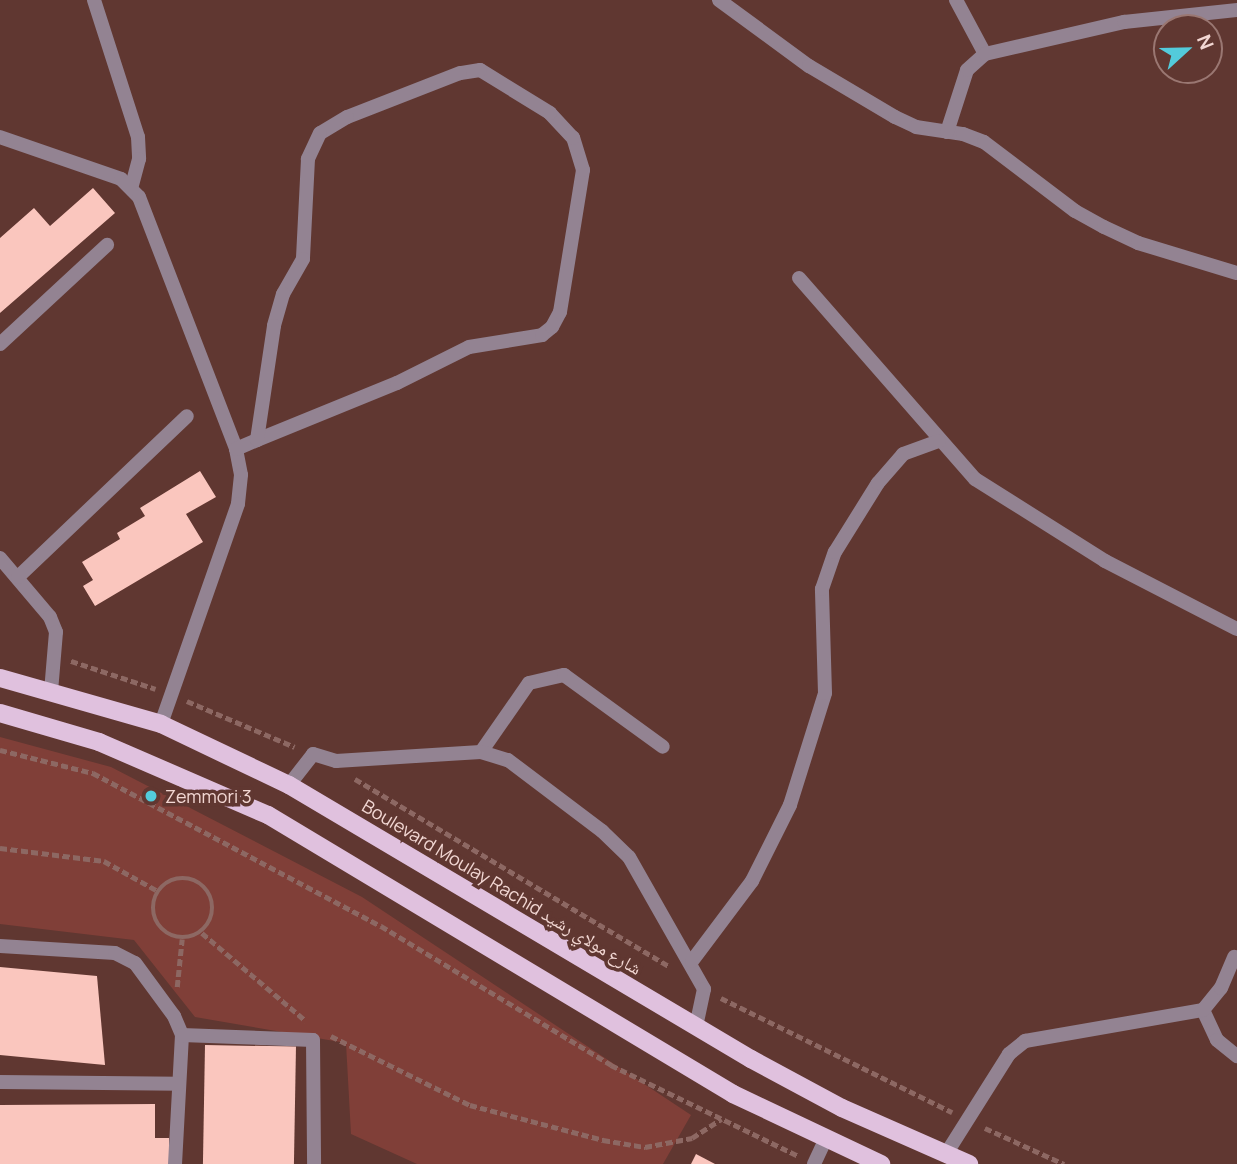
<!DOCTYPE html>
<meta charset="utf-8">
<style>
body{margin:0}
#map{position:relative;width:1237px;height:1164px;overflow:hidden;background:#603731;font-family:Manrope,"Noto Naskh Arabic",sans-serif}
div>[style]{position:absolute}
[style*='--x']{left:calc(var(--x)*1px);top:calc(var(--y)*1px);width:calc(var(--w)*1px);rotate:calc(var(--a)*1deg)}
.green>*{inset:0;background:#803f38}
.building>*{inset:0;background:#fac6be;transform-origin:0 0}
.path>*{height:4.5px;margin-top:-2.25px;transform-origin:0;background:repeating-linear-gradient(90deg,#8d6863 0 7px,transparent 0 10.5px)}
.path>.ring{margin:-2.25px;padding:0;box-sizing:content-box;background:none;border:4.5px solid #8d6863;border-radius:50%}
.street>*{height:14px;margin:-7px;padding:0 7px;transform-origin:7px;border-radius:7px;background:#938392}
.primary>*{height:18px;margin:-9px;padding:0 9px;transform-origin:9px;border-radius:9px;background:#e0c1de}
.dots>*{width:19px;height:19px;translate:-50% -50%;box-sizing:border-box;border:4px solid #603731;border-radius:50%}
span{translate:-50% -50%;white-space:nowrap;text-align:center;line-height:1.15;-webkit-text-stroke:7px #603731;paint-order:stroke}
.poi-label{font-size:18px;color:#f2d7d3}
.left{translate:0 -50%;text-align:left}
.street-label{font-size:18px;color:#f2d7d3}
.north{position:absolute;left:1153px;top:14px;width:70px;height:70px;box-sizing:border-box;background:#603731;border:2px solid #9a7772;border-radius:50%;rotate:68deg;font-size:19px;font-weight:700;line-height:28px;text-align:center;color:#f2d7d3}
.north::after{content:'';display:block;margin:auto;width:24px;height:32px;background:#53cbdb;clip-path:polygon(50% 0,100% 100%,50% 72%,0 100%)}
</style>
<div id="map">
<div class="green">
<i style="clip-path:polygon(0 737px,111px 767px,362px 897px,691px 1115px,663px 1164px,417px 1164px,351px 1134px,346px 1043px,195px 1017px,134px 940px,0 924px)"></i>
</div>
<div class="building">
<i style="clip-path:polygon(93px 188px,115px 213px,0 313px,0 238px,34px 208px,50px 226px)"></i>
<i style="clip-path:polygon(200px 471px,216px 497px,186px 514px,203px 542px,95px 606px,83px 586px,93px 580px,82px 562px,120px 539px,117px 533px,145px 516px,140px 508px)"></i>
<i style="clip-path:polygon(0 967px,97px 976px,105px 1065px,0 1055px)"></i>
<i style="left:205px;top:1045px;width:91px;height:119px;rotate:1deg"></i>
<i style="clip-path:polygon(155px 1104px,155px 1138px,169px 1138px,169px 1164px,0 1164px,0 1105px)"></i>
<i style="clip-path:polygon(696px 1154px,715px 1164px,691px 1164px)"></i>
</div>
<div class="path">
<i style="--x:71;--y:661;--w:89;--a:18.2"></i>
<i style="--x:187;--y:701;--w:117;--a:23.1"></i>
<i style="--x:0;--y:750;--w:96;--a:13.9"></i>
<i style="--x:93;--y:773;--w:326;--a:28"></i>
<i style="--x:381;--y:926;--w:269;--a:31.1"></i>
<i style="--x:611;--y:1065;--w:208;--a:25.9"></i>
<i style="--x:355;--y:779;--w:365;--a:30.8"></i>
<i style="--x:0;--y:848;--w:105;--a:7.1"></i>
<i style="--x:104;--y:861;--w:62;--a:29.1"></i>
<i class="ring" style="left:153px;top:878px;width:55.5px;height:55.5px"></i>
<i style="--x:202;--y:933;--w:136;--a:40.2"></i>
<i style="--x:177;--y:987;--w:48;--a:-84.1"></i>
<i style="--x:721;--y:998;--w:258;--a:26.3"></i>
<i style="--x:331;--y:1036;--w:155;--a:26.4"></i>
<i style="--x:470;--y:1105;--w:138;--a:14.7"></i>
<i style="--x:603;--y:1140;--w:43;--a:9.5"></i>
<i style="--x:645;--y:1147;--w:48;--a:-10.8"></i>
<i style="--x:692;--y:1138;--w:35;--a:-33"></i>
<i style="--x:985;--y:1128;--w:87;--a:24.5"></i>
</div>
<div class="street">
<i style="--x:94;--y:0;--w:144;--a:72.2"></i>
<i style="--x:138;--y:137;--w:22;--a:87"></i>
<i style="--x:139;--y:159;--w:30;--a:105"></i>
<i style="--x:719;--y:0;--w:112;--a:36.3"></i>
<i style="--x:809;--y:66;--w:100;--a:30.7"></i>
<i style="--x:895;--y:117;--w:23;--a:25"></i>
<i style="--x:916;--y:127;--w:48;--a:8.5"></i>
<i style="--x:963;--y:134;--w:22;--a:21"></i>
<i style="--x:984;--y:142;--w:114;--a:37.2"></i>
<i style="--x:1075;--y:211;--w:33;--a:29"></i>
<i style="--x:1104;--y:227;--w:38;--a:25"></i>
<i style="--x:1138;--y:243;--w:103;--a:16.9"></i>
<i style="--x:956;--y:0;--w:61;--a:61.8"></i>
<i style="--x:947;--y:132;--w:65;--a:-72.1"></i>
<i style="--x:967;--y:70;--w:24;--a:-42"></i>
<i style="--x:985;--y:54;--w:143;--a:-13"></i>
<i style="--x:1124;--y:22;--w:114;--a:-6.1"></i>
<i style="--x:0;--y:137;--w:128;--a:19.1"></i>
<i style="--x:121;--y:179;--w:25;--a:45"></i>
<i style="--x:139;--y:197;--w:270;--a:68.9"></i>
<i style="--x:236;--y:449;--w:26;--a:79"></i>
<i style="--x:241;--y:475;--w:29;--a:96"></i>
<i style="--x:238;--y:504;--w:233;--a:109.3"></i>
<i style="--x:799;--y:278;--w:267;--a:48.8"></i>
<i style="--x:975;--y:479;--w:154;--a:32.2"></i>
<i style="--x:1105;--y:561;--w:148;--a:27.3"></i>
<i style="--x:0;--y:344;--w:146;--a:-42.8"></i>
<i style="--x:236;--y:449;--w:23;--a:-23"></i>
<i style="--x:257;--y:440;--w:151;--a:-22.2"></i>
<i style="--x:397;--y:383;--w:80;--a:-26.6"></i>
<i style="--x:469;--y:347;--w:74;--a:-9.3"></i>
<i style="--x:542;--y:335;--w:13;--a:-39"></i>
<i style="--x:552;--y:327;--w:17;--a:-62"></i>
<i style="--x:560;--y:312;--w:144;--a:-80.8"></i>
<i style="--x:583;--y:170;--w:34;--a:-107"></i>
<i style="--x:573;--y:138;--w:34;--a:-133"></i>
<i style="--x:550;--y:113;--w:82;--a:-148.4"></i>
<i style="--x:480;--y:70;--w:20;--a:171"></i>
<i style="--x:460;--y:73;--w:121;--a:158.7"></i>
<i style="--x:347;--y:117;--w:31;--a:149"></i>
<i style="--x:320;--y:133;--w:29;--a:115"></i>
<i style="--x:308;--y:159;--w:100;--a:92.9"></i>
<i style="--x:303;--y:259;--w:40;--a:119.7"></i>
<i style="--x:283;--y:294;--w:33;--a:106"></i>
<i style="--x:274;--y:326;--w:115;--a:98.5"></i>
<i style="--x:0;--y:558;--w:77;--a:49.7"></i>
<i style="--x:50;--y:617;--w:16;--a:68"></i>
<i style="--x:56;--y:632;--w:59;--a:94.8"></i>
<i style="--x:18;--y:577;--w:233;--a:-43.6"></i>
<i style="--x:481;--y:752;--w:84;--a:-55.2"></i>
<i style="--x:529;--y:683;--w:36;--a:-13"></i>
<i style="--x:564;--y:675;--w:122;--a:36"></i>
<i style="--x:289;--y:785;--w:39;--a:-52"></i>
<i style="--x:313;--y:754;--w:24;--a:17"></i>
<i style="--x:336;--y:761;--w:145;--a:-3.6"></i>
<i style="--x:481;--y:752;--w:28;--a:17"></i>
<i style="--x:508;--y:760;--w:118;--a:37.1"></i>
<i style="--x:602;--y:831;--w:37;--a:44"></i>
<i style="--x:629;--y:857;--w:152;--a:60.4"></i>
<i style="--x:704;--y:989;--w:39;--a:102"></i>
<i style="--x:0;--y:946;--w:115;--a:3.5"></i>
<i style="--x:115;--y:953;--w:22;--a:27"></i>
<i style="--x:135;--y:963;--w:66;--a:53.7"></i>
<i style="--x:174;--y:1016;--w:21;--a:67"></i>
<i style="--x:182;--y:1035;--w:129;--a:93.1"></i>
<i style="--x:692;--y:961;--w:100;--a:-53.1"></i>
<i style="--x:752;--y:881;--w:85;--a:-63.4"></i>
<i style="--x:790;--y:805;--w:117;--a:-72.6"></i>
<i style="--x:825;--y:693;--w:104;--a:-91.7"></i>
<i style="--x:822;--y:589;--w:39;--a:-71"></i>
<i style="--x:835;--y:552;--w:81;--a:-58.1"></i>
<i style="--x:878;--y:483;--w:38;--a:-49"></i>
<i style="--x:903;--y:454;--w:38;--a:-20"></i>
<i style="--x:1203;--y:1010;--w:33;--a:65"></i>
<i style="--x:1217;--y:1040;--w:26;--a:39"></i>
<i style="--x:182;--y:1035;--w:131;--a:2.2"></i>
<i style="--x:313;--y:1040;--w:124;--a:89.5"></i>
<i style="--x:0;--y:1082;--w:179;--a:0.6"></i>
<i style="--x:946;--y:1154;--w:118;--a:-57.8"></i>
<i style="--x:1009;--y:1054;--w:21;--a:-39"></i>
<i style="--x:1025;--y:1041;--w:181;--a:-9.9"></i>
<i style="--x:1203;--y:1010;--w:28;--a:-51"></i>
<i style="--x:1221;--y:988;--w:34;--a:-67"></i>
<i style="--x:814;--y:1164;--w:29;--a:-65"></i>
</div>
<div class="primary">
<i style="--x:0;--y:678;--w:167;--a:15.9"></i>
<i style="--x:161;--y:724;--w:142;--a:25.5"></i>
<i style="--x:289;--y:785;--w:537;--a:30.67"></i>
<i style="--x:751;--y:1059;--w:103;--a:28.3"></i>
<i style="--x:842;--y:1108;--w:139;--a:23.8"></i>
<i style="--x:0;--y:713;--w:103;--a:16.3"></i>
<i style="--x:99;--y:742;--w:184;--a:23.4"></i>
<i style="--x:268;--y:815;--w:542;--a:30.96"></i>
<i style="--x:733;--y:1094;--w:164;--a:25.3"></i>
</div>
<div class="dots">
<i style="left:151px;top:796px;background:#53cbdb"></i>
</div>
<div class="poi-label">
<span class="left" style="left:165px;top:796px">Zemmori 3</span>
</div>
<div class="street-label">
<span style="left:502px;top:887px;rotate:31deg">Boulevard Moulay Rachid شارع مولاي رشيد</span>
</div>
<div class="north">N</div>
</div>
